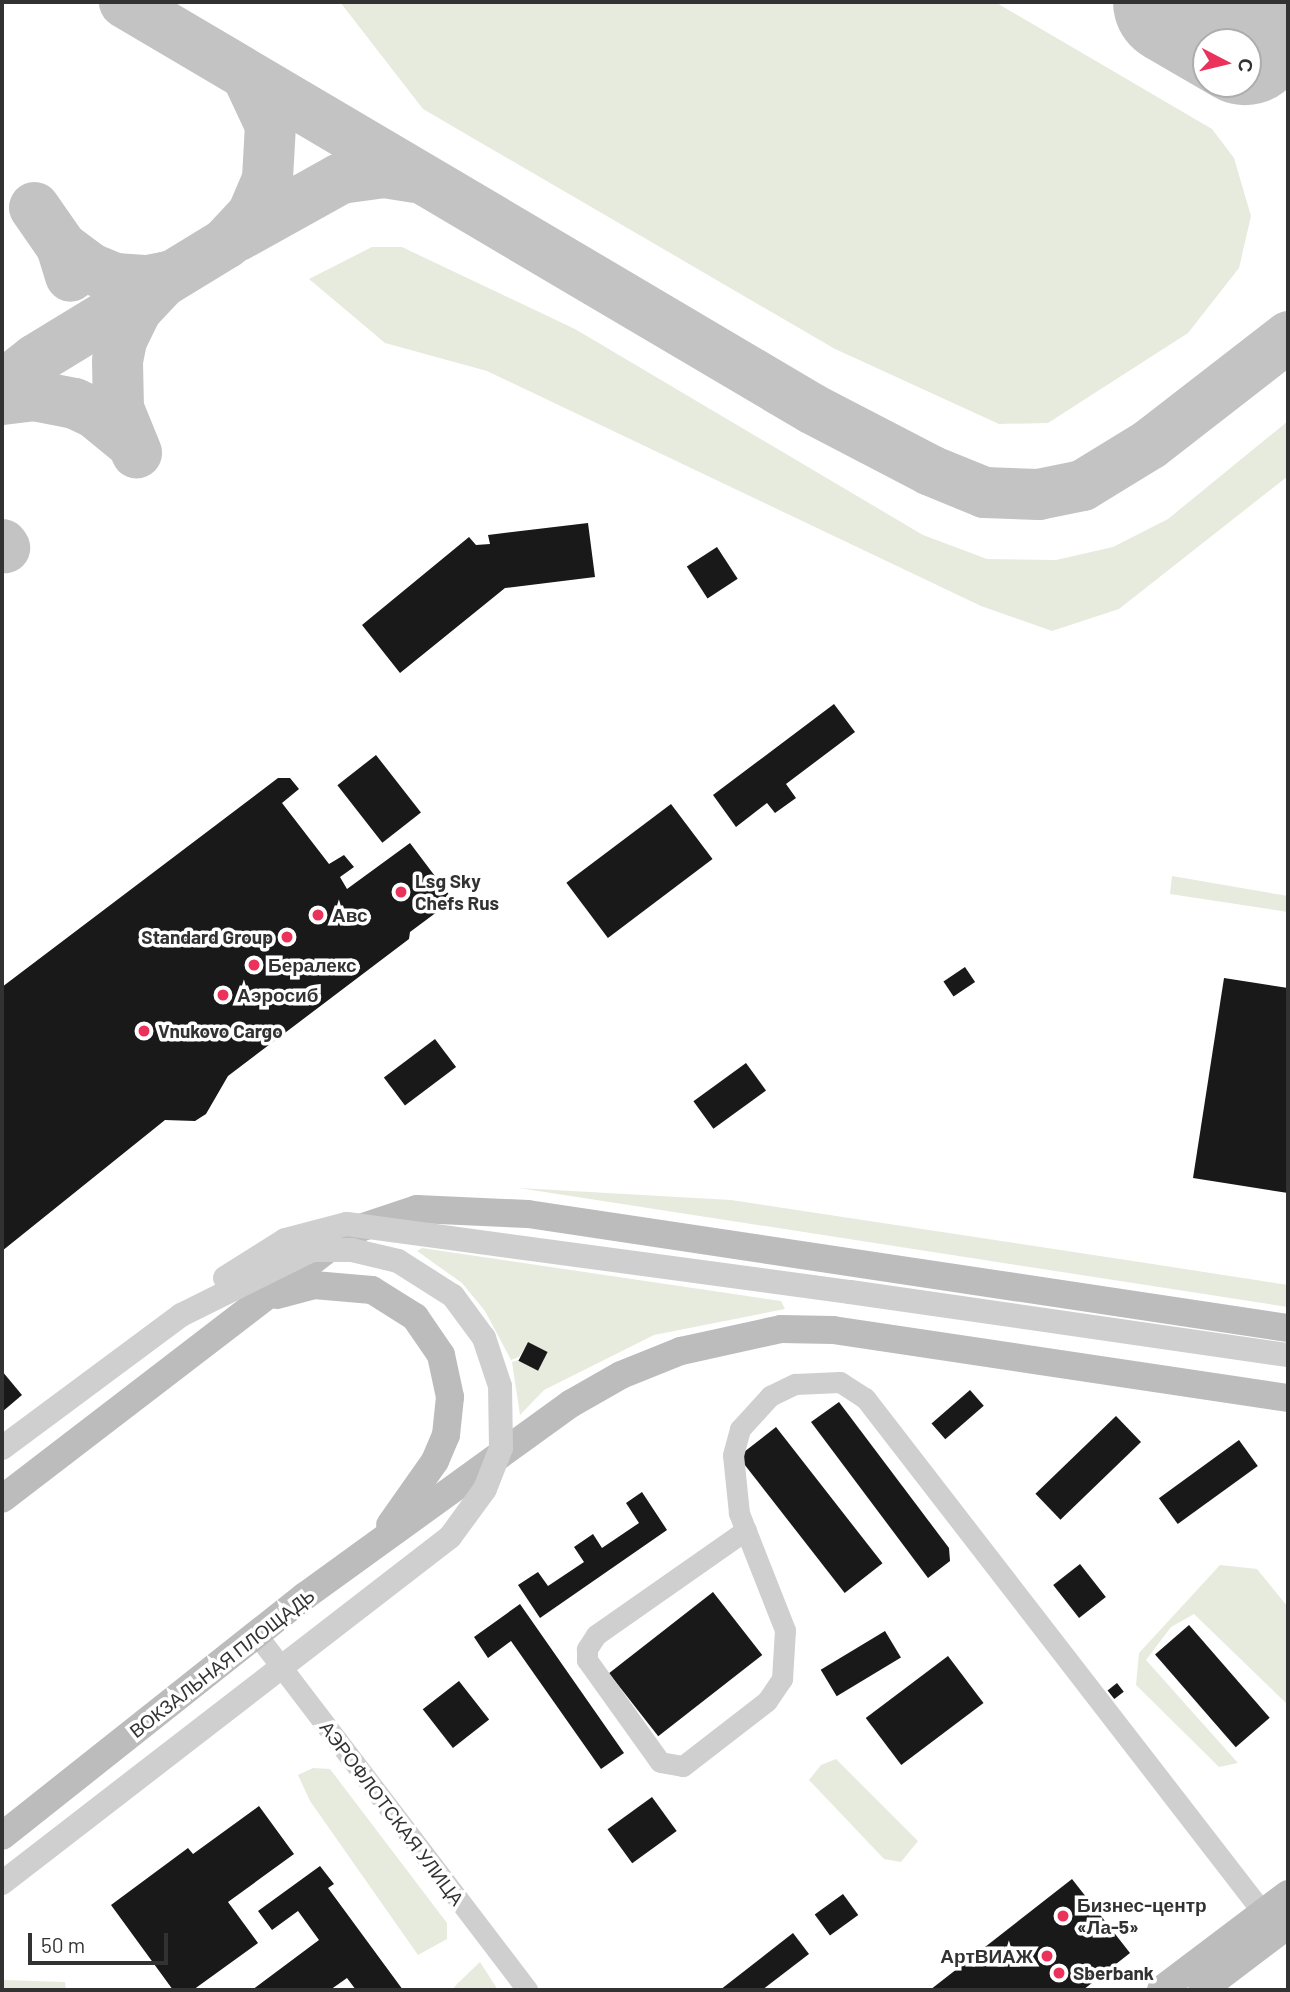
<!DOCTYPE html>
<meta charset="utf-8">
<style>
body{margin:0}
#map{position:relative;width:1290px;height:1992px;overflow:hidden;background:#fff;font-family:Barlow,sans-serif}
div>[style]{position:absolute}
[style*='--x']{left:calc(var(--x)*1px);top:calc(var(--y)*1px);width:calc(var(--w)*1px);rotate:calc(var(--a)*1deg)}
.green>*{inset:0;background:#e7ebdd}
.taxiway>*{height:51px;margin:-25.5px;padding:0 25.5px;transform-origin:25.5px;border-radius:25.5px;background:#c3c3c3}
.runway>*{height:126px;margin:-63px;padding:0 63px;transform-origin:63px;border-radius:63px;background:#c3c3c3}
.building>*{inset:0;background:#191919;transform-origin:0 0}
.minor>*{height:21px;margin:-10.5px;padding:0 10.5px;transform-origin:10.5px;border-radius:10.5px;background:#cfcfcf}
.tertiary>*{height:24px;margin:-12px;padding:0 12px;transform-origin:12px;border-radius:12px;background:#cfcfcf}
.secondary>*{height:28px;margin:-14px;padding:0 14px;transform-origin:14px;border-radius:14px;background:#bcbcbc}
.tertiary-bridge>*{height:24px;margin:-12px;padding:0 12px;transform-origin:12px;border-radius:12px;background:#cfcfcf}
.dots>*{width:19px;height:19px;translate:-50% -50%;box-sizing:border-box;border:4px solid #fff;border-radius:50%}
span{translate:-50% -50%;white-space:nowrap;text-align:center;line-height:1.15;-webkit-text-stroke:7px #fff;paint-order:stroke}
.poi-label{font-size:19px;color:#323232;font-weight:700}
.left{translate:0 -50%;text-align:left}
.right{translate:-100% -50%;text-align:right}
.street-label{font-size:19px;color:#323232}
.frame{position:absolute;inset:0;border:4px solid #323232;pointer-events:none}
.north{position:absolute;left:1192px;top:28px;width:70px;height:70px;box-sizing:border-box;background:#fff;border:2px solid #adadad;border-radius:50%;rotate:97deg;font-size:19px;font-weight:700;line-height:28px;text-align:center;color:#323232}
.north::after{content:'';display:block;margin:auto;width:24px;height:32px;background:#ea325b;clip-path:polygon(50% 0,100% 100%,50% 72%,0 100%)}
.scale{position:absolute;left:28px;top:1933px;width:140px;height:32px;box-sizing:border-box;border:4px solid #323232;border-top:0;padding-left:9px;font-size:21px;line-height:24px;white-space:nowrap;color:#323232;-webkit-text-stroke:5px #fff;paint-order:stroke}
</style>
<div id="map">
<div class="green">
<i style="clip-path:polygon(340px 2px,995px 2px,1212px 129px,1234px 158px,1251px 216px,1239px 268px,1188px 333px,1048px 423px,999px 424px,835px 349px,423px 109px)"></i>
<i style="clip-path:polygon(372px 247px,402px 247px,575px 329px,923px 535px,987px 559px,1056px 560px,1113px 547px,1168px 519px,1288px 421px,1288px 476px,1119px 609px,1052px 631px,981px 606px,487px 371px,385px 343px,309px 279px)"></i>
<i style="clip-path:polygon(1172px 876px,1288px 896px,1288px 912px,1170px 894px)"></i>
<i style="clip-path:polygon(519px 1188px,731px 1200px,1133px 1261px,1288px 1285px,1288px 1307px)"></i>
<i style="clip-path:polygon(422px 1248px,781px 1301px,785px 1309px,654px 1335px,544px 1390px,520px 1415px,512px 1362px,518px 1360px,538px 1370px,547px 1352px,528px 1342px,519px 1357px,511px 1360px,485px 1311px,462px 1283px,417px 1251px)"></i>
<i style="clip-path:polygon(1220px 1565px,1257px 1569px,1288px 1607px,1288px 1705px,1194px 1614px,1171px 1627px,1146px 1660px,1238px 1763px,1219px 1767px,1136px 1685px,1139px 1653px)"></i>
<i style="clip-path:polygon(836px 1759px,918px 1841px,901px 1862px,884px 1859px,809px 1780px,821px 1765px)"></i>
<i style="clip-path:polygon(313px 1768px,330px 1769px,447px 1923px,447px 1939px,418px 1955px,310px 1801px,298px 1775px)"></i>
<i style="clip-path:polygon(480px 1962px,498px 1990px,452px 1990px,457px 1984px)"></i>
<i style="clip-path:polygon(2px 1980px,65px 1982px,66px 1990px,2px 1990px)"></i>
</div>
<div class="taxiway">
<i style="--x:124;--y:2;--w:800;--a:30.57"></i>
<i style="--x:813;--y:409;--w:132;--a:27.5"></i>
<i style="--x:930;--y:470;--w:58;--a:22.2"></i>
<i style="--x:984;--y:492;--w:54;--a:2.1"></i>
<i style="--x:1038;--y:494;--w:45;--a:-11.6"></i>
<i style="--x:1082;--y:485;--w:79;--a:-31.5"></i>
<i style="--x:1149;--y:444;--w:176;--a:-37.8"></i>
<i style="--x:34;--y:207;--w:47;--a:55.3"></i>
<i style="--x:61;--y:246;--w:31;--a:73"></i>
<i style="--x:236;--y:236;--w:119;--a:-29.1"></i>
<i style="--x:340;--y:178;--w:44;--a:-7.8"></i>
<i style="--x:384;--y:172;--w:30;--a:9"></i>
<i style="--x:61;--y:246;--w:36;--a:37"></i>
<i style="--x:90;--y:268;--w:27;--a:22"></i>
<i style="--x:115;--y:278;--w:32;--a:4"></i>
<i style="--x:147;--y:280;--w:20;--a:-11"></i>
<i style="--x:167;--y:276;--w:45;--a:133.2"></i>
<i style="--x:136;--y:309;--w:34;--a:116"></i>
<i style="--x:121;--y:340;--w:21;--a:101"></i>
<i style="--x:117;--y:361;--w:47;--a:88.8"></i>
<i style="--x:118;--y:408;--w:48;--a:67.8"></i>
<i style="--x:2;--y:385;--w:42;--a:-38.2"></i>
<i style="--x:35;--y:359;--w:223;--a:-31.4"></i>
<i style="--x:225;--y:243;--w:40;--a:-47"></i>
<i style="--x:252;--y:214;--w:39;--a:-67"></i>
<i style="--x:267;--y:178;--w:53;--a:-86.8"></i>
<i style="--x:270;--y:125;--w:54;--a:-115.1"></i>
<i style="--x:2;--y:399;--w:31;--a:-7"></i>
<i style="--x:33;--y:395;--w:42;--a:11"></i>
<i style="--x:74;--y:403;--w:23;--a:25"></i>
<i style="--x:95;--y:413;--w:43;--a:39.3"></i>
<i style="--x:2;--y:544;--w:4;--a:56"></i>
</div>
<div class="runway">
<i style="--x:1176;--y:2;--w:80;--a:30.1"></i>
</div>
<div class="building">
<i style="clip-path:polygon(588px 523px,595px 577px,505px 588px,400px 673px,362px 625px,469px 537px,476px 545px,490px 544px,488px 535px)"></i>
<i style="left:717px;top:547px;width:38px;height:36px;rotate:57deg"></i>
<i style="clip-path:polygon(834px 704px,855px 732px,786px 784px,796px 798px,775px 813px,767px 803px,736px 827px,713px 795px)"></i>
<i style="left:376px;top:755px;width:73px;height:49px;rotate:52deg"></i>
<i style="clip-path:polygon(278px 778px,290px 778px,299px 789px,282px 803px,329px 864px,344px 855px,354px 867px,340px 877px,347px 889px,410px 843px,453px 900px,410px 932px,409px 939px,228px 1076px,206px 1114px,195px 1121px,165px 1120px,2px 1251px,2px 987px)"></i>
<i style="left:671px;top:804px;width:69px;height:131px;rotate:53deg"></i>
<i style="left:965px;top:967px;width:18px;height:26px;rotate:56deg"></i>
<i style="clip-path:polygon(1224px 978px,1288px 988px,1288px 1193px,1193px 1178px)"></i>
<i style="left:435px;top:1039px;width:35px;height:64px;rotate:53deg"></i>
<i style="left:746px;top:1063px;width:34px;height:65px;rotate:54deg"></i>
<i style="left:528px;top:1342px;width:22px;height:21px;rotate:27deg"></i>
<i style="clip-path:polygon(2px 1371px,22px 1395px,2px 1412px)"></i>
<i style="left:970px;top:1390px;width:21px;height:51px;rotate:49deg"></i>
<i style="clip-path:polygon(839px 1402px,949px 1548px,950px 1561px,928px 1578px,811px 1422px)"></i>
<i style="left:1116px;top:1416px;width:36px;height:112px;rotate:46deg"></i>
<i style="left:776px;top:1427px;width:173px;height:48px;rotate:52deg"></i>
<i style="left:1239px;top:1440px;width:32px;height:99px;rotate:54deg"></i>
<i style="clip-path:polygon(642px 1492px,667px 1530px,540px 1618px,518px 1585px,538px 1572px,548px 1586px,584px 1562px,574px 1547px,593px 1534px,602px 1548px,639px 1523px,626px 1503px)"></i>
<i style="left:1080px;top:1564px;width:42px;height:34px;rotate:52deg"></i>
<i style="left:713px;top:1592px;width:80px;height:132px;rotate:52deg"></i>
<i style="clip-path:polygon(520px 1604px,624px 1753px,601px 1769px,511px 1641px,488px 1658px,474px 1637px)"></i>
<i style="left:1189px;top:1625px;width:123px;height:45px;rotate:49deg"></i>
<i style="left:885px;top:1631px;width:31px;height:75px;rotate:59deg"></i>
<i style="left:948px;top:1656px;width:59px;height:103px;rotate:53deg"></i>
<i style="left:459px;top:1681px;width:49px;height:46px;rotate:52deg"></i>
<i style="left:1117px;top:1683px;width:11px;height:12px;rotate:52deg"></i>
<i style="left:652px;top:1797px;width:42px;height:55px;rotate:54deg"></i>
<i style="clip-path:polygon(259px 1806px,294px 1854px,228px 1902px,258px 1943px,193px 1990px,173px 1990px,111px 1905px,188px 1848px,193px 1854px)"></i>
<i style="clip-path:polygon(320px 1866px,334px 1884px,328px 1888px,403px 1990px,356px 1990px,347px 1978px,330px 1990px,252px 1990px,319px 1940px,298px 1911px,272px 1930px,258px 1911px)"></i>
<i style="clip-path:polygon(1072px 1879px,1130px 1953px,1083px 1990px,930px 1990px)"></i>
<i style="left:843px;top:1894px;width:26px;height:35px;rotate:54deg"></i>
<i style="clip-path:polygon(793px 1933px,809px 1954px,762px 1990px,720px 1990px)"></i>
</div>
<div class="minor">
<i style="--x:746;--y:1530;--w:183;--a:145"></i>
<i style="--x:596;--y:1635;--w:17;--a:123"></i>
<i style="--x:587;--y:1649;--w:11;--a:90"></i>
<i style="--x:587;--y:1660;--w:125;--a:54.4"></i>
<i style="--x:660;--y:1762;--w:23;--a:10"></i>
<i style="--x:683;--y:1766;--w:106;--a:-37.7"></i>
<i style="--x:767;--y:1701;--w:27;--a:-56"></i>
<i style="--x:782;--y:1679;--w:49;--a:-86.5"></i>
<i style="--x:785;--y:1630;--w:126;--a:-111.5"></i>
<i style="--x:739;--y:1513;--w:58;--a:-95.9"></i>
<i style="--x:733;--y:1455;--w:27;--a:-75"></i>
<i style="--x:740;--y:1429;--w:45;--a:-47.7"></i>
<i style="--x:770;--y:1396;--w:28;--a:-26"></i>
<i style="--x:795;--y:1384;--w:45;--a:-2.5"></i>
<i style="--x:840;--y:1382;--w:30;--a:33"></i>
<i style="--x:865;--y:1398;--w:664;--a:52.28"></i>
<i style="--x:257;--y:1635;--w:446;--a:52.7"></i>
</div>
<div class="tertiary">
<i style="--x:850;--y:1292;--w:443;--a:8.2"></i>
<i style="--x:2;--y:1448;--w:223;--a:-36.6"></i>
</div>
<div class="secondary">
<i style="--x:277;--y:1295;--w:38;--a:-15"></i>
<i style="--x:314;--y:1285;--w:58;--a:4.9"></i>
<i style="--x:372;--y:1290;--w:51;--a:32.1"></i>
<i style="--x:415;--y:1317;--w:46;--a:55.6"></i>
<i style="--x:441;--y:1355;--w:43;--a:77.9"></i>
<i style="--x:450;--y:1397;--w:38;--a:96"></i>
<i style="--x:446;--y:1435;--w:28;--a:113"></i>
<i style="--x:435;--y:1461;--w:78;--a:125.1"></i>
<i style="--x:2;--y:1499;--w:421;--a:-37.5"></i>
<i style="--x:336;--y:1243;--w:28;--a:-32"></i>
<i style="--x:360;--y:1228;--w:60;--a:-18.4"></i>
<i style="--x:417;--y:1209;--w:111;--a:2.6"></i>
<i style="--x:528;--y:1214;--w:769;--a:8.53"></i>
<i style="--x:2;--y:1836;--w:387;--a:-38.4"></i>
<i style="--x:305;--y:1596;--w:329;--a:-35.9"></i>
<i style="--x:572;--y:1403;--w:56;--a:-29.7"></i>
<i style="--x:621;--y:1375;--w:65;--a:-21.8"></i>
<i style="--x:681;--y:1351;--w:102;--a:-12.4"></i>
<i style="--x:781;--y:1329;--w:52;--a:1.1"></i>
<i style="--x:833;--y:1330;--w:460;--a:8.5"></i>
<i style="--x:1161;--y:1990;--w:159;--a:-37.1"></i>
<i style="--x:1202;--y:1990;--w:108;--a:-37.1"></i>
</div>
<div class="tertiary-bridge">
<i style="--x:225;--y:1278;--w:71;--a:-32.3"></i>
<i style="--x:285;--y:1240;--w:64;--a:-14.5"></i>
<i style="--x:347;--y:1224;--w:508;--a:7.7"></i>
<i style="--x:2;--y:1883;--w:566;--a:-37.68"></i>
<i style="--x:450;--y:1537;--w:59;--a:-53.9"></i>
<i style="--x:485;--y:1489;--w:44;--a:-68.7"></i>
<i style="--x:501;--y:1448;--w:62;--a:-90.9"></i>
<i style="--x:500;--y:1386;--w:51;--a:-108.4"></i>
<i style="--x:484;--y:1338;--w:52;--a:-126.4"></i>
<i style="--x:453;--y:1296;--w:65;--a:-147.5"></i>
<i style="--x:398;--y:1261;--w:47;--a:-166.6"></i>
<i style="--x:352;--y:1250;--w:40;--a:180"></i>
<i style="--x:312;--y:1250;--w:146;--a:153.6"></i>
</div>
<div class="dots">
<i style="left:401px;top:892px;background:#ea325b"></i>
<i style="left:318px;top:915px;background:#ea325b"></i>
<i style="left:287px;top:937px;background:#ea325b"></i>
<i style="left:254px;top:965px;background:#ea325b"></i>
<i style="left:223px;top:995px;background:#ea325b"></i>
<i style="left:144px;top:1031px;background:#ea325b"></i>
<i style="left:1063px;top:1916px;background:#ea325b"></i>
<i style="left:1047px;top:1956px;background:#ea325b"></i>
<i style="left:1059px;top:1973px;background:#ea325b"></i>
</div>
<div class="poi-label">
<span class="left" style="left:415px;top:892px">Lsg Sky<br>Chefs Rus</span>
<span class="left" style="left:332px;top:915px">Авс</span>
<span class="right" style="left:273px;top:937px">Standard Group</span>
<span class="left" style="left:268px;top:965px">Бералекс</span>
<span class="left" style="left:237px;top:995px">Аэросиб</span>
<span class="left" style="left:158px;top:1031px">Vnukovo Cargo</span>
<span class="left" style="left:1077px;top:1916px">Бизнес-центр<br>«Ла-5»</span>
<span class="right" style="left:1033px;top:1956px">АртВИАЖ</span>
<span class="left" style="left:1073px;top:1973px">Sberbank</span>
</div>
<div class="street-label">
<span style="left:222px;top:1663px;rotate:-38deg">ВОКЗАЛЬНАЯ ПЛОЩАДЬ</span>
<span style="left:392px;top:1813px;rotate:53deg">АЭРОФЛОТСКАЯ УЛИЦА</span>
</div>
<div class="frame"></div>
<div class="north">С</div>
<div class="scale">50 m</div>
</div>
